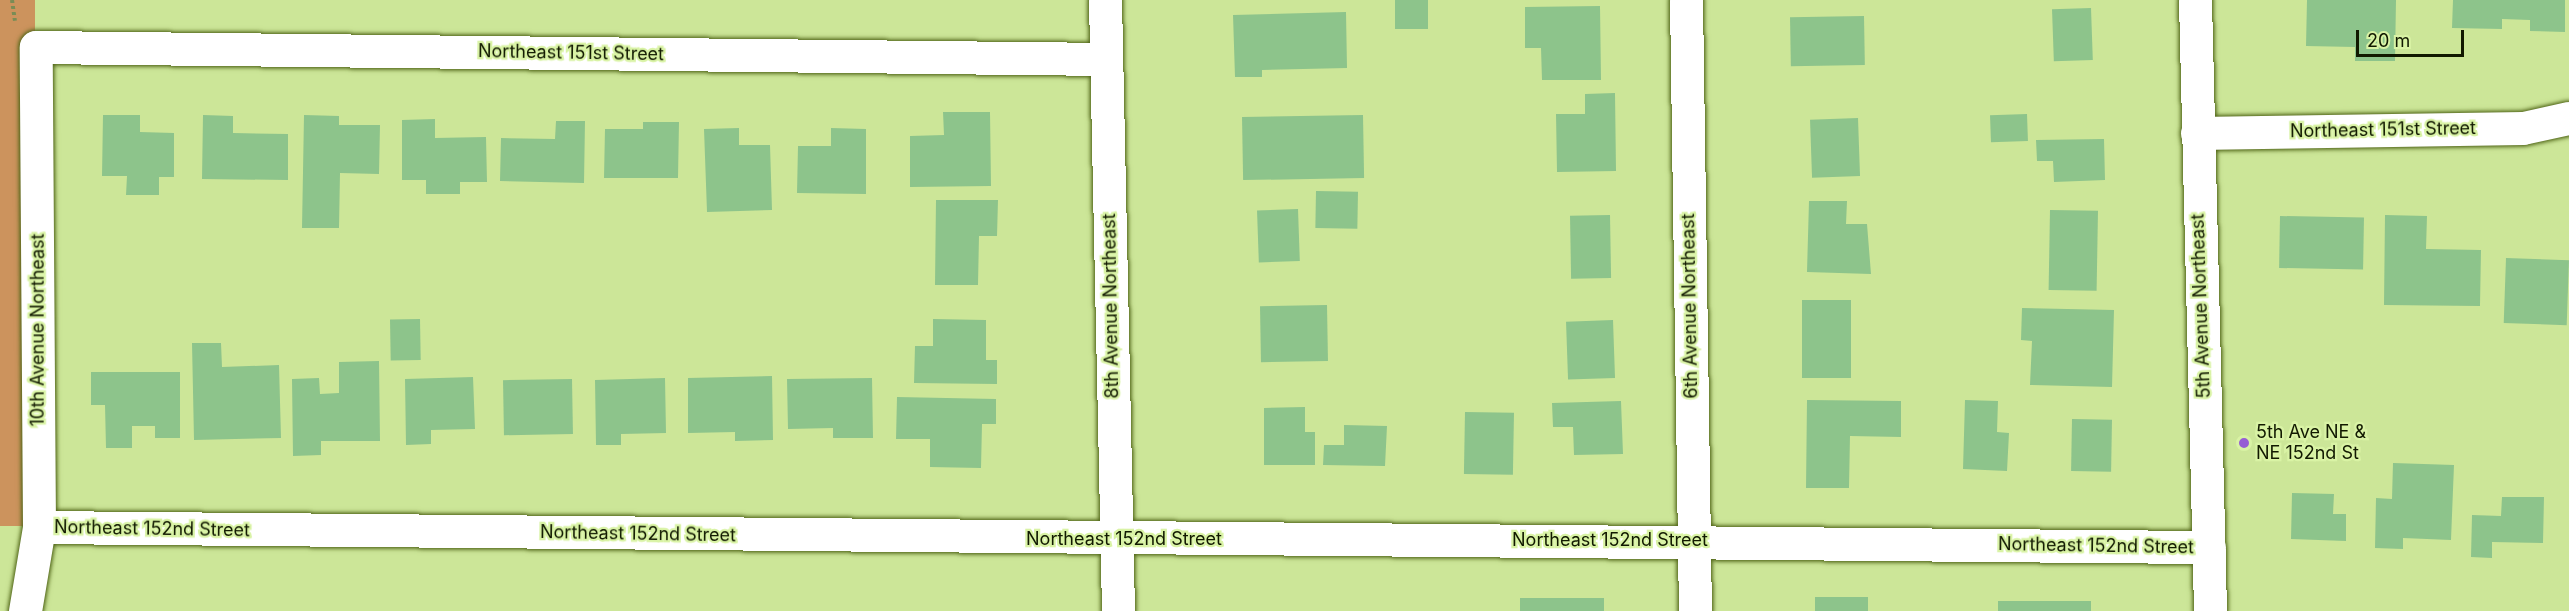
<!DOCTYPE html>
<style>
body{margin:0}
#map{position:relative;width:2569px;height:611px;overflow:hidden;background:#cce698;font-family:Inter,sans-serif}
div>[style]{position:absolute}
[style*='--x']{left:calc(var(--x)*1px);top:calc(var(--y)*1px);width:calc(var(--w)*1px);rotate:calc(var(--a)*1deg)}
.forest>*{inset:0;background:#cc935d;transform-origin:0 0}
.building>*{inset:0;background:#8dc48b;transform-origin:0 0}
.path>*{height:4px;margin-top:-2px;transform-origin:0;background:repeating-linear-gradient(90deg,#7a8c55 0 3px,transparent 0 6px)}
.roads{filter:drop-shadow(0 0 2px #506517) drop-shadow(0 0 2px #506517)}
.minor>*{height:33px;margin:-16.5px;padding:0 16.5px;transform-origin:16.5px;border-radius:16.5px;background:#fff}
.dots>*{width:16px;height:16px;translate:-50% -50%;box-sizing:border-box;border:3px solid #d9f3a5;border-radius:50%}
span{translate:-50% -50%;white-space:nowrap;text-align:center;line-height:1.15;-webkit-text-stroke:4.5px #d9f3a5;paint-order:stroke}
.street-label{font-size:18px;color:#111900}
.poi-label{font-size:18px;color:#111900}
.left{translate:0 -50%;text-align:left}
.scale{position:absolute;left:2356px;top:30px;width:108px;height:27px;box-sizing:border-box;border:3px solid #111900;border-top:0;padding-left:8px;font-size:18px;line-height:21px;white-space:nowrap;color:#111900;-webkit-text-stroke:4px #d9f3a5;paint-order:stroke}
</style>
<div id="map">
<div class="forest">
<i style="left:0;top:0;width:35px;height:526px"></i>
</div>
<div class="building">
<i style="left:1395px;top:0;width:33px;height:29px"></i>
<i style="clip-path:polygon(2307px 0,2396px 0,2395px 61px,2355px 61px,2355px 47px,2306px 46px)"></i>
<i style="clip-path:polygon(2453px 0,2565px 0,2565px 32px,2530px 31px,2530px 20px,2502px 19px,2502px 29px,2452px 28px)"></i>
<i style="clip-path:polygon(1600px 6px,1601px 80px,1542px 80px,1541px 48px,1525px 48px,1525px 7px)"></i>
<i style="left:2091px;top:8px;width:52px;height:39px;rotate:88deg"></i>
<i style="clip-path:polygon(1346px 12px,1347px 68px,1262px 70px,1262px 77px,1235px 77px,1233px 15px)"></i>
<i style="left:1864px;top:16px;width:49px;height:74px;rotate:89deg"></i>
<i style="clip-path:polygon(1615px 93px,1616px 171px,1557px 172px,1556px 114px,1585px 114px,1585px 94px)"></i>
<i style="clip-path:polygon(943px 112px,990px 112px,991px 186px,910px 187px,910px 136px,944px 135px)"></i>
<i style="left:2027px;top:114px;width:27px;height:37px;rotate:88deg"></i>
<i style="clip-path:polygon(103px 115px,140px 115px,140px 132px,174px 133px,174px 177px,159px 177px,159px 195px,126px 195px,127px 176px,102px 176px)"></i>
<i style="clip-path:polygon(203px 115px,233px 116px,233px 133px,288px 134px,288px 180px,202px 179px)"></i>
<i style="clip-path:polygon(304px 115px,339px 116px,339px 125px,380px 125px,379px 174px,340px 173px,339px 228px,302px 228px)"></i>
<i style="left:1363px;top:115px;width:63px;height:121px;rotate:89deg"></i>
<i style="left:1858px;top:118px;width:58px;height:48px;rotate:88deg"></i>
<i style="clip-path:polygon(435px 119px,435px 138px,486px 137px,487px 182px,460px 182px,460px 194px,426px 194px,426px 180px,402px 180px,402px 120px)"></i>
<i style="clip-path:polygon(556px 121px,585px 121px,584px 183px,500px 181px,501px 138px,555px 139px)"></i>
<i style="clip-path:polygon(643px 122px,679px 122px,678px 178px,604px 178px,605px 129px,643px 129px)"></i>
<i style="clip-path:polygon(739px 128px,739px 145px,770px 145px,772px 210px,707px 212px,704px 129px)"></i>
<i style="clip-path:polygon(831px 128px,866px 129px,866px 194px,797px 193px,798px 146px,831px 146px)"></i>
<i style="clip-path:polygon(2104px 139px,2105px 180px,2054px 182px,2053px 161px,2037px 161px,2036px 140px)"></i>
<i style="left:1316px;top:191px;width:42px;height:37px;rotate:1deg"></i>
<i style="clip-path:polygon(936px 200px,998px 200px,997px 236px,979px 236px,978px 285px,935px 285px)"></i>
<i style="clip-path:polygon(1809px 201px,1847px 201px,1846px 224px,1867px 224px,1871px 274px,1807px 272px)"></i>
<i style="left:1298px;top:209px;width:52px;height:41px;rotate:88deg"></i>
<i style="left:2050px;top:210px;width:48px;height:80px;rotate:1deg"></i>
<i style="left:1610px;top:215px;width:63px;height:40px;rotate:89deg"></i>
<i style="clip-path:polygon(2385px 215px,2427px 216px,2426px 249px,2481px 250px,2480px 306px,2384px 305px)"></i>
<i style="left:2280px;top:216px;width:84px;height:52px;rotate:1deg"></i>
<i style="left:2506px;top:258px;width:63px;height:65px;rotate:2deg"></i>
<i style="left:1802px;top:300px;width:49px;height:78px"></i>
<i style="left:1327px;top:305px;width:56px;height:67px;rotate:89deg"></i>
<i style="clip-path:polygon(2022px 308px,2114px 310px,2112px 387px,2030px 385px,2032px 341px,2021px 340px)"></i>
<i style="left:420px;top:319px;width:41px;height:30px;rotate:89deg"></i>
<i style="clip-path:polygon(933px 319px,986px 320px,986px 360px,997px 360px,997px 384px,914px 383px,915px 346px,933px 346px)"></i>
<i style="left:1613px;top:320px;width:58px;height:47px;rotate:88deg"></i>
<i style="clip-path:polygon(192px 343px,221px 343px,222px 367px,279px 365px,281px 438px,194px 440px)"></i>
<i style="clip-path:polygon(379px 361px,380px 441px,321px 441px,321px 455px,293px 456px,292px 379px,319px 378px,320px 394px,339px 393px,339px 362px)"></i>
<i style="clip-path:polygon(91px 372px,180px 372px,180px 438px,155px 438px,155px 426px,132px 426px,132px 448px,106px 448px,105px 405px,91px 405px)"></i>
<i style="clip-path:polygon(772px 376px,773px 440px,735px 441px,735px 432px,688px 433px,688px 378px)"></i>
<i style="clip-path:polygon(473px 377px,475px 429px,431px 430px,431px 444px,406px 445px,405px 379px)"></i>
<i style="clip-path:polygon(665px 378px,666px 433px,621px 434px,621px 445px,596px 445px,595px 380px)"></i>
<i style="clip-path:polygon(872px 378px,873px 438px,833px 438px,833px 428px,788px 429px,787px 379px)"></i>
<i style="left:572px;top:379px;width:55px;height:69px;rotate:89deg"></i>
<i style="clip-path:polygon(897px 397px,996px 399px,996px 424px,982px 424px,981px 468px,930px 467px,930px 439px,896px 439px)"></i>
<i style="clip-path:polygon(1807px 400px,1901px 401px,1901px 437px,1850px 436px,1849px 488px,1806px 488px)"></i>
<i style="clip-path:polygon(1965px 400px,1998px 401px,1997px 432px,2009px 433px,2007px 471px,1963px 469px)"></i>
<i style="clip-path:polygon(1621px 401px,1623px 454px,1574px 455px,1573px 427px,1553px 427px,1552px 403px)"></i>
<i style="clip-path:polygon(1305px 407px,1305px 432px,1315px 432px,1315px 465px,1264px 465px,1264px 408px)"></i>
<i style="left:1465px;top:412px;width:49px;height:62px;rotate:1deg"></i>
<i style="left:2072px;top:419px;width:40px;height:52px;rotate:1deg"></i>
<i style="clip-path:polygon(1344px 425px,1387px 426px,1385px 466px,1323px 465px,1324px 445px,1344px 445px)"></i>
<i style="clip-path:polygon(2393px 463px,2454px 465px,2451px 540px,2403px 538px,2403px 549px,2375px 548px,2376px 498px,2392px 499px)"></i>
<i style="clip-path:polygon(2292px 493px,2334px 494px,2333px 514px,2346px 514px,2346px 541px,2291px 539px)"></i>
<i style="clip-path:polygon(2502px 497px,2544px 497px,2543px 543px,2492px 542px,2492px 558px,2471px 557px,2472px 515px,2501px 516px)"></i>
<i style="left:1868px;top:597px;width:14px;height:53px;rotate:90deg"></i>
<i style="left:1604px;top:598px;width:13px;height:84px;rotate:90deg"></i>
<i style="left:2091px;top:601px;width:10px;height:93px;rotate:90deg"></i>
</div>
<div class="path">
<i style="--x:12;--y:0;--w:21;--a:82"></i>
</div>
<div class="roads">
<div class="minor">
<i style="--x:1105;--y:0;--w:611;--a:88.78"></i>
<i style="--x:1686;--y:0;--w:611;--a:89.16"></i>
<i style="--x:2195;--y:0;--w:611;--a:88.59"></i>
<i style="--x:2197;--y:133;--w:326;--a:-0.9"></i>
<i style="--x:2523;--y:128;--w:47;--a:-12.3"></i>
<i style="--x:39;--y:527;--w:2170;--a:0.53"></i>
<i style="--x:25;--y:611;--w:85;--a:-80.5"></i>
<i style="--x:39;--y:527;--w:480;--a:-90.4"></i>
<i style="--x:36;--y:47;--w:1070;--a:0.64"></i>
</div>
</div>
<div class="dots">
<i style="left:2244px;top:443px;background:#965dd4"></i>
</div>
<div class="street-label">
<span style="left:571px;top:53px;rotate:1deg">Northeast 151st Street</span>
<span style="left:2383px;top:130px;rotate:-1deg">Northeast 151st Street</span>
<span style="left:1111px;top:306px;rotate:-91deg">8th Avenue Northeast</span>
<span style="left:1690px;top:306px;rotate:-91deg">6th Avenue Northeast</span>
<span style="left:2201px;top:306px;rotate:-92deg">5th Avenue Northeast</span>
<span style="left:38px;top:330px;rotate:-90deg">10th Avenue Northeast</span>
<span style="left:152px;top:529px;rotate:1deg">Northeast 152nd Street</span>
<span style="left:638px;top:534px;rotate:1deg">Northeast 152nd Street</span>
<span style="left:1124px;top:539px">Northeast 152nd Street</span>
<span style="left:1610px;top:540px">Northeast 152nd Street</span>
<span style="left:2096px;top:546px;rotate:1deg">Northeast 152nd Street</span>
</div>
<div class="poi-label">
<span class="left" style="left:2256px;top:443px">5th Ave NE &amp;<br>NE 152nd St</span>
</div>
<div class="scale">20 m</div>
</div>
